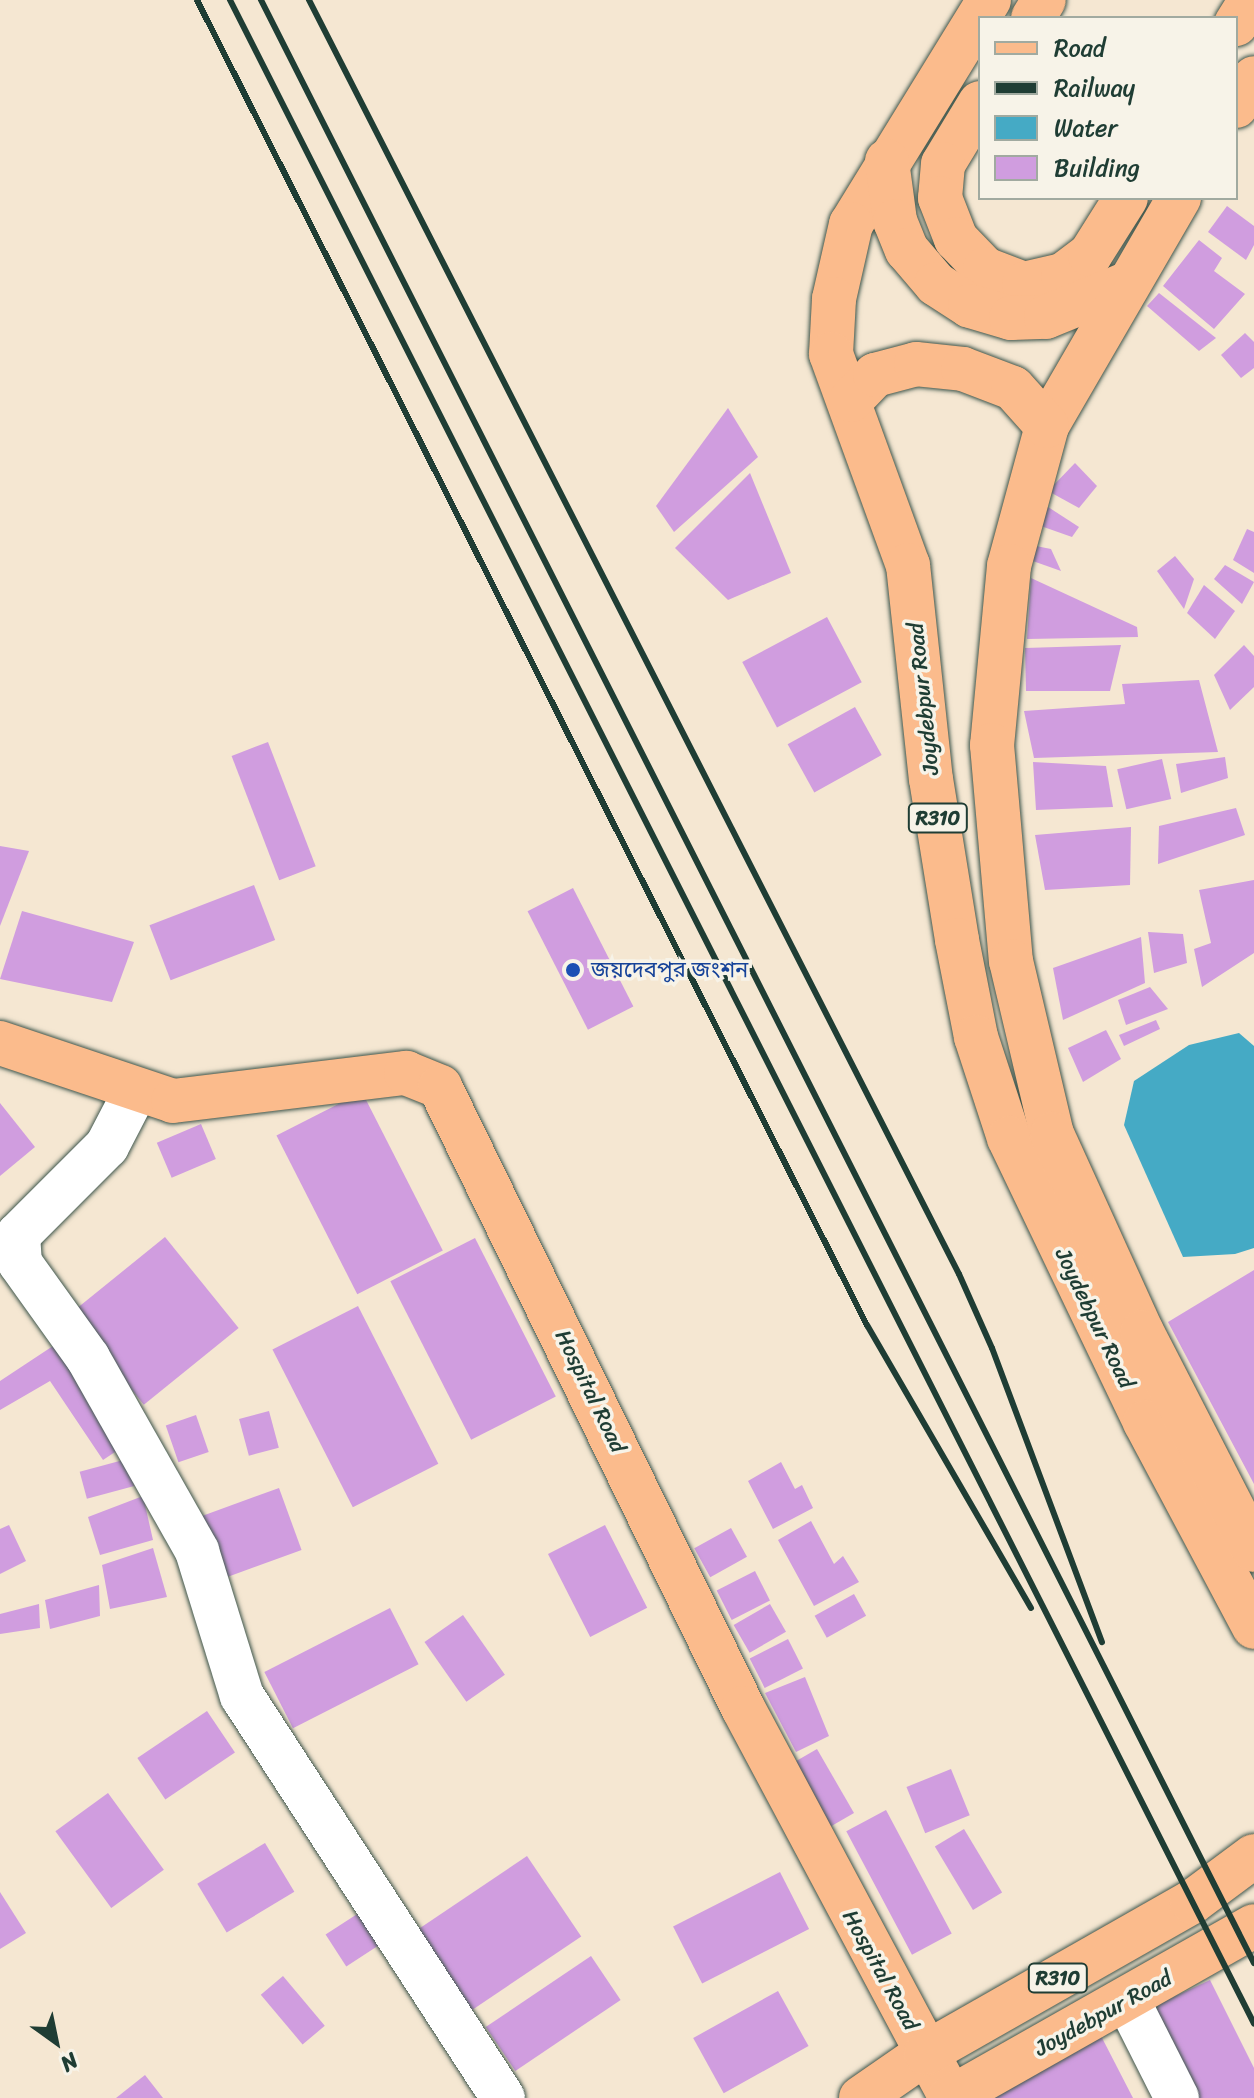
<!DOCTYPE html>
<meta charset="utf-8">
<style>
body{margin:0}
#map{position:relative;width:1254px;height:2098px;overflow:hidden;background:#f5e7d2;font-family:Sriracha,"Noto Sans Bengali",sans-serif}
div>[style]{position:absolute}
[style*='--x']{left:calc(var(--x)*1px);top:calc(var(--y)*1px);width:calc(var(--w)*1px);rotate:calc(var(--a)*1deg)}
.water>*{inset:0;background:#45aac5}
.building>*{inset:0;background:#d09ddf;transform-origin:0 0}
.roads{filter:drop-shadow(0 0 2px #3f564c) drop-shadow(0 0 2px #3f564c)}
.minor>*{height:44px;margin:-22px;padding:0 22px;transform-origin:22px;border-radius:22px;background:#fff}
.major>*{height:44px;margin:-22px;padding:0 22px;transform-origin:22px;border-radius:22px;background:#fbbb8c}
.rail>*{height:6px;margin:-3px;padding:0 3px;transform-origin:3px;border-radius:3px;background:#1f3d34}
.dots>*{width:22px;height:22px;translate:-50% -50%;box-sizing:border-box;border:4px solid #f7f3e8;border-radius:50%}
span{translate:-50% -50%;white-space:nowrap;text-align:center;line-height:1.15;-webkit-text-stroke:7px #f7f3e8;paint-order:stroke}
.shield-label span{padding:2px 6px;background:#f7f3e8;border:2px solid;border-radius:6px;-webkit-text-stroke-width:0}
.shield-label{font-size:20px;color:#1f3d34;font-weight:700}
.street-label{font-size:22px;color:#1f3d34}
.transit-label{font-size:22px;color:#164399}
.left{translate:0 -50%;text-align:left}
.legend{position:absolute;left:978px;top:16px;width:260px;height:184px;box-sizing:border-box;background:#f7f3e8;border:2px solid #a1aaa0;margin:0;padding:10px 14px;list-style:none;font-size:24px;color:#1f3d34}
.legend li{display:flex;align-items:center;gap:16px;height:40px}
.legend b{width:40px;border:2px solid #a1aaa0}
.north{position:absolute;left:16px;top:2002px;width:80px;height:80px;-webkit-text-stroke:6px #f7f3e8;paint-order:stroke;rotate:147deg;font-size:22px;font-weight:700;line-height:32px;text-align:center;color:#1f3d34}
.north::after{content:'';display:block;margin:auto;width:28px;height:36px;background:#1f3d34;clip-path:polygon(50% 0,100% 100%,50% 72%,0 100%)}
</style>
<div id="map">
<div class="water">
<i style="clip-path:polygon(1239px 1033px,1254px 1046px,1254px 1248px,1235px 1254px,1183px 1257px,1124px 1125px,1134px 1081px,1189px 1045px)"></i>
</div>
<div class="building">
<i style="clip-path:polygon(1227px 206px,1254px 226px,1254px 245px,1246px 260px,1208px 232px)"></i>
<i style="clip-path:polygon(1199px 240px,1222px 258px,1214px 271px,1245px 294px,1214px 329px,1163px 286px)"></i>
<i style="clip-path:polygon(1159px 293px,1216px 338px,1199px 351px,1147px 306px)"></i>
<i style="clip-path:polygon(1245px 333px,1254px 342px,1254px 368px,1241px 378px,1221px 355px)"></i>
<i style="clip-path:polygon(728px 408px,758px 457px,674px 532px,656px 506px)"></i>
<i style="clip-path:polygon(1075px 463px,1097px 486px,1079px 508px,1048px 491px)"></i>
<i style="clip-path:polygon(750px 473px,791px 573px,728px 600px,675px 548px)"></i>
<i style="clip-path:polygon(1045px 505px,1079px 527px,1072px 537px,1038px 525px)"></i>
<i style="clip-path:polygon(1247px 529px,1254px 532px,1254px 573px,1233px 560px)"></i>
<i style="clip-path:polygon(1031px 545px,1051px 549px,1061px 571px,1030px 560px)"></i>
<i style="clip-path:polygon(1175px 556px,1194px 579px,1184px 609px,1157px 571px)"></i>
<i style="clip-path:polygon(1225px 565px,1254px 582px,1242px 604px,1214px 579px)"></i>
<i style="clip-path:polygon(1031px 578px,1137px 627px,1138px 637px,1027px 639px)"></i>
<i style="clip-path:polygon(1204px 585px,1235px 611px,1215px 639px,1187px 613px)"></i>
<i style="left:827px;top:617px;width:74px;height:96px;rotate:62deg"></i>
<i style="clip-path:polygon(1121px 645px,1110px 691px,1026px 691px,1025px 648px)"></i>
<i style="clip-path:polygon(1244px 645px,1254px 656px,1254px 687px,1230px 710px,1214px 675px)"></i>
<i style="clip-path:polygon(1199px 680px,1218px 752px,1034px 758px,1024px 711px,1125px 704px,1122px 684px)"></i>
<i style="left:855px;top:707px;width:55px;height:77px;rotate:61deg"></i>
<i style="left:268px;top:742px;width:133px;height:39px;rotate:69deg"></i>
<i style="clip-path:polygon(1225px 757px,1228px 778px,1181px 793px,1176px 764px)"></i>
<i style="left:1162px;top:759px;width:41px;height:46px;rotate:77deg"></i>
<i style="clip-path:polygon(1033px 762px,1106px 766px,1113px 807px,1036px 810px)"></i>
<i style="clip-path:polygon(1236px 808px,1245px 835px,1158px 864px,1159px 826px)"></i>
<i style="clip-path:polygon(1131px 827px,1130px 885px,1045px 890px,1035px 835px)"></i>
<i style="clip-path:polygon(0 846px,29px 851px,0 926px)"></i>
<i style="clip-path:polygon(1254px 880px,1254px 953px,1202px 987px,1194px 949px,1211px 943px,1199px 890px)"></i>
<i style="left:254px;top:885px;width:59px;height:112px;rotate:69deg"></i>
<i style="left:573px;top:888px;width:133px;height:51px;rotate:63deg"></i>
<i style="clip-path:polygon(22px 911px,134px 942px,112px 1002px,0 979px)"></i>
<i style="clip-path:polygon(1148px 932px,1183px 934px,1187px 963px,1154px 973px)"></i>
<i style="clip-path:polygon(1141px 937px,1145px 983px,1063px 1020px,1053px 968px)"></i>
<i style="clip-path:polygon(1150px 987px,1168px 1009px,1126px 1025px,1118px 1000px)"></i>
<i style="clip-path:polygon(1156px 1020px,1160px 1029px,1124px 1046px,1119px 1035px)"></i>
<i style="clip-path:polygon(1106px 1030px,1121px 1059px,1083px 1082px,1068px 1048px)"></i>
<i style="left:362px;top:1092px;width:178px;height:96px;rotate:63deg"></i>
<i style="clip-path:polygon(0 1103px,35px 1147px,0 1176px)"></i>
<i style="left:201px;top:1124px;width:38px;height:48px;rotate:67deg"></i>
<i style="left:165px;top:1237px;width:117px;height:122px;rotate:51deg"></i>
<i style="left:475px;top:1238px;width:178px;height:95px;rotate:63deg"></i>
<i style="clip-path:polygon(1254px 1270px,1254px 1484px,1168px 1322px)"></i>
<i style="left:358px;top:1306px;width:177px;height:96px;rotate:63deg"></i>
<i style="clip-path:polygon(56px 1344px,124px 1446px,103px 1460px,50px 1381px,0 1410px,0 1381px)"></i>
<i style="left:269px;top:1411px;width:38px;height:31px;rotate:75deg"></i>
<i style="left:196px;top:1415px;width:39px;height:32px;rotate:71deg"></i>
<i style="left:127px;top:1459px;width:28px;height:49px;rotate:75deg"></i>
<i style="clip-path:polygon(781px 1462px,795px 1489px,802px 1485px,813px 1508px,773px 1529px,748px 1481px)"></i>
<i style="left:279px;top:1488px;width:66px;height:87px;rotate:70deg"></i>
<i style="clip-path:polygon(143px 1496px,153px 1540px,100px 1555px,88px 1517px)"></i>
<i style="clip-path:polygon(811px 1521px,834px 1564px,843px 1556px,859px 1582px,814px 1606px,778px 1540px)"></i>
<i style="clip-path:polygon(9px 1525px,26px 1561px,0 1574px,0 1529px)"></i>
<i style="left:605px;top:1525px;width:93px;height:64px;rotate:63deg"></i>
<i style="left:731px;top:1528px;width:33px;height:42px;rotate:61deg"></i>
<i style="clip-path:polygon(153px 1548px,167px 1597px,110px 1609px,102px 1565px)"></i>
<i style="left:755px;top:1571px;width:33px;height:43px;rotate:63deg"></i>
<i style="clip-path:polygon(99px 1585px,100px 1616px,50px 1629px,45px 1600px)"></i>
<i style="left:854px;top:1594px;width:25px;height:45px;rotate:61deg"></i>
<i style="clip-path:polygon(39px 1604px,40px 1628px,0 1634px,0 1614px)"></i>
<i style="left:770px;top:1604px;width:32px;height:42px;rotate:60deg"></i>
<i style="left:390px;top:1608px;width:63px;height:141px;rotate:63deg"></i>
<i style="left:463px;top:1615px;width:73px;height:47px;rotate:55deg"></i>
<i style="left:788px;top:1639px;width:33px;height:43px;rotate:63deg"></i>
<i style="clip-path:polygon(805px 1677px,829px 1736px,796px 1752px,765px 1693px)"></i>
<i style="left:207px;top:1711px;width:50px;height:84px;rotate:56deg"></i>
<i style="left:817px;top:1749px;width:74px;height:34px;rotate:60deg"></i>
<i style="left:951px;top:1769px;width:50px;height:48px;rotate:68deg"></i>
<i style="left:108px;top:1793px;width:95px;height:65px;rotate:54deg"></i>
<i style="left:886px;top:1810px;width:140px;height:45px;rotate:62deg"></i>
<i style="left:964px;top:1829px;width:74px;height:34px;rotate:59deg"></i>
<i style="left:265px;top:1843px;width:57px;height:79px;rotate:59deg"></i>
<i style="left:527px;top:1856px;width:97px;height:133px;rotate:56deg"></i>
<i style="left:780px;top:1872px;width:64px;height:120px;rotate:63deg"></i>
<i style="clip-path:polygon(0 1892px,26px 1933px,0 1949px)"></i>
<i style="left:365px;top:1909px;width:38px;height:47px;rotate:57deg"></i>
<i style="left:591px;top:1956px;width:53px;height:127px;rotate:56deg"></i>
<i style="left:283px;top:1976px;width:65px;height:29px;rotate:50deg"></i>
<i style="clip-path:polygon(1210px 1980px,1254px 2068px,1254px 2098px,1186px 2098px,1141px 2012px)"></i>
<i style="left:778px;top:1991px;width:63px;height:97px;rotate:61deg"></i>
<i style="clip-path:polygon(1099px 2032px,1133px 2098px,981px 2098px)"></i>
<i style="clip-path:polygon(145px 2075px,163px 2098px,116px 2098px)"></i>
</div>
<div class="roads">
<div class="minor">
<i style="--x:135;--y:1092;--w:61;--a:117.4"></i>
<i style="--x:107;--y:1146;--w:126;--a:135"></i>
<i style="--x:18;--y:1235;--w:28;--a:86"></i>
<i style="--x:20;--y:1263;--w:117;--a:54.4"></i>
<i style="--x:88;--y:1358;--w:222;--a:60.5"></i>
<i style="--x:197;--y:1551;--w:152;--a:72.8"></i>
<i style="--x:242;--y:1696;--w:479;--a:57"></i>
<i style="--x:1127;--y:1999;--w:111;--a:63.2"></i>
</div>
<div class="major">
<i style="--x:989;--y:0;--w:263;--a:121.6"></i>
<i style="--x:851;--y:224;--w:77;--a:102.8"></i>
<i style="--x:834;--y:299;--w:55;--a:93.1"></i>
<i style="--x:831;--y:354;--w:225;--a:70"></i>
<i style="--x:908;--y:565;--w:215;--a:83.9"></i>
<i style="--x:931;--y:779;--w:163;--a:80.8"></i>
<i style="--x:957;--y:940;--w:99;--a:78.9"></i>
<i style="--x:976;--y:1037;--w:106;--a:71.9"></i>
<i style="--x:1009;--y:1138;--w:315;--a:64.4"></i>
<i style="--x:1145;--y:1422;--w:232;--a:62"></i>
<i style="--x:1033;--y:18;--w:21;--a:-59"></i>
<i style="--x:1236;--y:24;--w:28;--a:-58"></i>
<i style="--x:980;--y:103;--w:71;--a:121.2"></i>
<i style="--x:943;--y:164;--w:34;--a:95"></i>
<i style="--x:940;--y:198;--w:44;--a:68.7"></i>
<i style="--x:956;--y:239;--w:42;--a:46"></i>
<i style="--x:985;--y:269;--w:42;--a:21"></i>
<i style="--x:1024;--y:284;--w:40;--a:-13"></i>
<i style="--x:1063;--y:275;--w:34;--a:-37"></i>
<i style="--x:1090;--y:255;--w:67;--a:-57.7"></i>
<i style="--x:1236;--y:106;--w:33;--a:-57"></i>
<i style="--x:887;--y:161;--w:61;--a:82.4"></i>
<i style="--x:895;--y:221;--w:31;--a:68"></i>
<i style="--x:907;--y:250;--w:45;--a:49.5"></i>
<i style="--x:936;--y:284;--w:40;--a:32.9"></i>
<i style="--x:970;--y:306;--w:43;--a:16.3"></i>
<i style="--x:1011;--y:318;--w:35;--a:-2"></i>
<i style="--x:1046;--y:317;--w:84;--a:-22.3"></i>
<i style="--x:1179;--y:198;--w:263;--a:120.1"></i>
<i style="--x:1047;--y:426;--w:145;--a:105.2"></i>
<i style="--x:1009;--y:566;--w:180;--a:95.4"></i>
<i style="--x:992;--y:745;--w:217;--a:85"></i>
<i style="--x:1011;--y:961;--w:178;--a:76.7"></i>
<i style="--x:1052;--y:1134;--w:217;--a:65.6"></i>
<i style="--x:1142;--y:1332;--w:245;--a:62.8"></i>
<i style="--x:851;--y:400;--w:35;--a:-46"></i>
<i style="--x:875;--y:375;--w:42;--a:-15"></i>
<i style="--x:916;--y:364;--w:47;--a:6.1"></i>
<i style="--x:963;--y:369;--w:53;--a:20.8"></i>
<i style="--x:1013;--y:388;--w:51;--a:48.2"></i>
<i style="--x:0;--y:1043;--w:182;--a:18.5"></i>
<i style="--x:173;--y:1101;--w:235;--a:-6.9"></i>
<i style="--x:406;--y:1073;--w:37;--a:22"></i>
<i style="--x:440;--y:1087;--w:691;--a:63.99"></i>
<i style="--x:743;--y:1708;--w:441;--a:61.9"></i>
<i style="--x:861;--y:2098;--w:79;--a:-34.7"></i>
<i style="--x:926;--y:2053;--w:306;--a:-29.6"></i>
<i style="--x:1192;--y:1902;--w:77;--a:-36.6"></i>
<i style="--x:950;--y:2098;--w:349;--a:-29.5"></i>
</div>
</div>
<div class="rail">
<i style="--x:197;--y:0;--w:1485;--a:63.18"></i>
<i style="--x:867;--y:1325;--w:327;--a:59.9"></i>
<i style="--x:230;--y:0;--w:2268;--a:63.16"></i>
<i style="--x:261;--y:0;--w:2200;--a:63.17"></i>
<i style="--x:309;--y:0;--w:1430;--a:62.97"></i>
<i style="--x:959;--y:1274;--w:81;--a:66"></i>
<i style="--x:992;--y:1348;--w:314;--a:69.5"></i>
</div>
<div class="dots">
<i style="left:573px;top:970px;background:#1a4fb4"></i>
</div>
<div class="shield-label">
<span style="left:938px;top:818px">R310</span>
<span style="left:1058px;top:1978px">R310</span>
</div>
<div class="street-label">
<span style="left:923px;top:699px;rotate:-96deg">Joydebpur Road</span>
<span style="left:1095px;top:1318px;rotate:64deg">Joydebpur Road</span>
<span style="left:591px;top:1391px;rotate:64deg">Hospital Road</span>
<span style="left:881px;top:1970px;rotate:61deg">Hospital Road</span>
<span style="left:1103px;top:2013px;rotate:-29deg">Joydebpur Road</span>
</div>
<div class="transit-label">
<span class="left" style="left:591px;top:970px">জয়দেবপুর জংশন</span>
</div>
<ul class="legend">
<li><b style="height:10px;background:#fbbb8c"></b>Road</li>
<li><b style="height:10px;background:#1f3d34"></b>Railway</li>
<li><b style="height:22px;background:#45aac5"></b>Water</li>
<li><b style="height:22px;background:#d09ddf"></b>Building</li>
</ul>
<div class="north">N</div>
</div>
